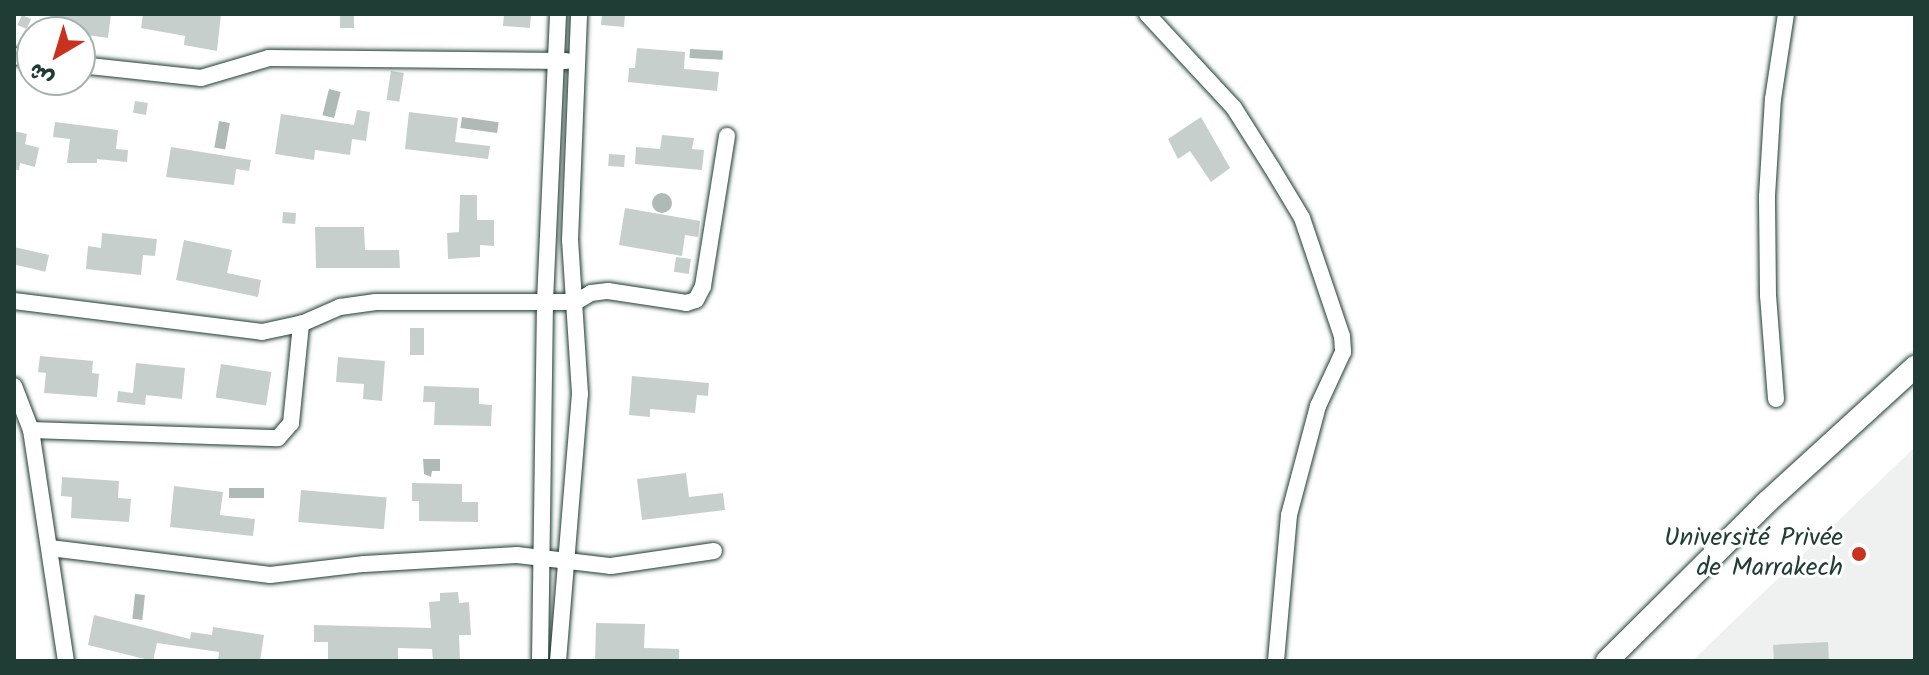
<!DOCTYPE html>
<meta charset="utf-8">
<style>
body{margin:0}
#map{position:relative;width:1929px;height:675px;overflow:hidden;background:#fff;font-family:Kalam,"Playpen Sans Arabic",sans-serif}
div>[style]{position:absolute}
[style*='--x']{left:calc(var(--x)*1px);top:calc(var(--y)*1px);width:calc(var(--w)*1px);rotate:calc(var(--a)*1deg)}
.built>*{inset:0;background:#eef1f0}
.water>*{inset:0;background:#afbab7;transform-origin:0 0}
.round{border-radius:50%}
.building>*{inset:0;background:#c7cfcc;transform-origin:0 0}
.roads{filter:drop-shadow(0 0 2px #1f3d34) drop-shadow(0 0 2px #1f3d34)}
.minor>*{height:16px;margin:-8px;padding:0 8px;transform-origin:8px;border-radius:8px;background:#fff}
.secondary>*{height:22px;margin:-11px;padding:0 11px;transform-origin:11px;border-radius:11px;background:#fff}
.dots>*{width:22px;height:22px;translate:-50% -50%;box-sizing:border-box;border:4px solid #fff;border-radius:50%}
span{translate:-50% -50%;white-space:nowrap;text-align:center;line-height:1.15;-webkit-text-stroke:6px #fff;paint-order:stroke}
.poi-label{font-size:26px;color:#1f3d34}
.right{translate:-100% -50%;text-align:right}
.frame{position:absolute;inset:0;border:16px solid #1f3d34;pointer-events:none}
.north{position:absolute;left:16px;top:16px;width:80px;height:80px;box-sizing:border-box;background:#fff;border:2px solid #a5b1ae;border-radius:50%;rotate:218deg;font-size:22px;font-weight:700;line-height:32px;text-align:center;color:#1f3d34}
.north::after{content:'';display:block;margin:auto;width:28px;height:36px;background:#c8321e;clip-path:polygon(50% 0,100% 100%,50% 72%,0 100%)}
</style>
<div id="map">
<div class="built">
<i style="clip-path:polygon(1915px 447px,1915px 661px,1692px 661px)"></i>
</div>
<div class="water">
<i style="left:690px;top:49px;width:33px;height:9px;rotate:3deg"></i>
<i style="left:329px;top:89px;width:12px;height:27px;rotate:14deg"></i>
<i style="left:462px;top:117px;width:37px;height:11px;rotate:8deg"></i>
<i style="left:219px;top:121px;width:11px;height:27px;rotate:10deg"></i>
<i class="round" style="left:652px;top:193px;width:20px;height:20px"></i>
<i style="clip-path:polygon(423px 459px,440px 459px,440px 471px,432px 471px,431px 477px,424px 474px)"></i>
<i style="left:229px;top:488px;width:35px;height:10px"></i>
<i style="left:135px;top:594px;width:10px;height:25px;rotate:6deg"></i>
</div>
<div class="building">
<i style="clip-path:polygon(56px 14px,111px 14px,108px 38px,53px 30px)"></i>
<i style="clip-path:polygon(143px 14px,221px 14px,217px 51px,184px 45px,185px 36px,141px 28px)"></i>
<i style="left:340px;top:14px;width:14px;height:14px"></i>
<i style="clip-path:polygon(504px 14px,531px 14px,530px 28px,503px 26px)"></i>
<i style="clip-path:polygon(602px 14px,625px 14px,624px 27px,601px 25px)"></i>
<i style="left:22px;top:15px;width:10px;height:11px;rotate:24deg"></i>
<i style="clip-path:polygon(637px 48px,685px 52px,684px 69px,719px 72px,717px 91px,628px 82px,629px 68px,635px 68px)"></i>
<i style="left:391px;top:71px;width:13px;height:29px;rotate:9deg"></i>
<i style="left:135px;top:101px;width:13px;height:12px;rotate:9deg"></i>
<i style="clip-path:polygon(357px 110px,370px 112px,366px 141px,352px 139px,350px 155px,315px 150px,314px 160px,275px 154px,281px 114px,354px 125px)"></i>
<i style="clip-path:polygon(409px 112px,458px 118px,455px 142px,490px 146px,488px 159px,405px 149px)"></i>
<i style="clip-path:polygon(1201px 117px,1230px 168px,1211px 182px,1190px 151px,1178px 159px,1168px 139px)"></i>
<i style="clip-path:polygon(55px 122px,118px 130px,116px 149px,128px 150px,127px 162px,97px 159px,97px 163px,67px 163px,70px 139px,53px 137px)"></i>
<i style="clip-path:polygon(14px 131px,27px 134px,25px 144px,39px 148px,35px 167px,20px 163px,19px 170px,14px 170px)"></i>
<i style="clip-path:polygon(662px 135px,694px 138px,692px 149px,704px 150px,702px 170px,635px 164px,636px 147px,660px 149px)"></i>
<i style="clip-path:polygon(171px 147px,251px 160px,249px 171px,236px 169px,234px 185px,166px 177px)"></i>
<i style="left:609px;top:154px;width:16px;height:12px;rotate:4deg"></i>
<i style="clip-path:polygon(460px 195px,477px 195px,477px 220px,494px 220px,494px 246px,480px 245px,480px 257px,448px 259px,447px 233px,459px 232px)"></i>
<i style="clip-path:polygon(625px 208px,700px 221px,698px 237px,685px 235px,682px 256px,619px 245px)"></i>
<i style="left:283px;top:212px;width:13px;height:11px;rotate:4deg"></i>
<i style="clip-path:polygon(315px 227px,364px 227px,365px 250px,399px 250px,400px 268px,316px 268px)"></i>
<i style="clip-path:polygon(102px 233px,157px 239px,155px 256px,143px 255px,141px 275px,86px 269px,88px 246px,101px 248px)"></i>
<i style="clip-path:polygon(184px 240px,232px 250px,227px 273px,261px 280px,258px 297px,176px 280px)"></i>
<i style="left:14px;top:247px;width:36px;height:17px;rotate:13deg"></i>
<i style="left:676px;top:257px;width:15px;height:15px;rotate:8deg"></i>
<i style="left:410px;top:328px;width:14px;height:27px"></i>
<i style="clip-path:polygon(40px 356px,93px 361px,92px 373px,99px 374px,97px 397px,44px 393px,46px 373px,38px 372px)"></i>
<i style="clip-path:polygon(338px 357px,385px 361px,382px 401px,363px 399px,364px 384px,336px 382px)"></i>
<i style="clip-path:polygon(136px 363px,185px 368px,182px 399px,146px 395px,145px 405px,117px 402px,118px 391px,133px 393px)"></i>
<i style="left:221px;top:364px;width:51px;height:34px;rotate:9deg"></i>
<i style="clip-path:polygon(632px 376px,709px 383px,708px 396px,697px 395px,695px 413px,650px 409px,650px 417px,629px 415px)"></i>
<i style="clip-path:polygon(424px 386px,479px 388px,479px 404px,492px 405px,491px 426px,434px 425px,435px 402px,423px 402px)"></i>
<i style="clip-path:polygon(686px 473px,689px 497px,723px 493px,725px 510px,642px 520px,637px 479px)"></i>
<i style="clip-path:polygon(62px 477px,119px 481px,118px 498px,131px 499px,129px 522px,71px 518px,72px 497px,61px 496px)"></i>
<i style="clip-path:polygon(412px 483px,462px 484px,462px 502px,478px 502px,478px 522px,419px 521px,419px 501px,412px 501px)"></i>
<i style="clip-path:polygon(174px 486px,223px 492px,220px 515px,255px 519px,253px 536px,170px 527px)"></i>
<i style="left:301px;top:490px;width:86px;height:32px;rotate:5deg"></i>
<i style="clip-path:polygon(458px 592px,459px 603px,469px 602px,471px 635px,459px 635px,460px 661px,433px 661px,432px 649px,398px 648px,398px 661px,328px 661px,328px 642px,314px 642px,314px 625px,431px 628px,429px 602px,440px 601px,440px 593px)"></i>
<i style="clip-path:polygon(94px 615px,190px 639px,191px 632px,212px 635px,213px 627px,264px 635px,260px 661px,218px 661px,219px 652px,157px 643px,153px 661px,88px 645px)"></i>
<i style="clip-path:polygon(596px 623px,645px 624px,644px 648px,679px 649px,679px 661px,595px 661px)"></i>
<i style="left:1828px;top:642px;width:19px;height:55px;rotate:87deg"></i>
</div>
<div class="roads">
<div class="minor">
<i style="--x:1147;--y:14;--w:128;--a:47.2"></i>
<i style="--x:1234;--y:108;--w:71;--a:57.7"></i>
<i style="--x:1272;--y:168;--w:58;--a:59"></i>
<i style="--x:1302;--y:218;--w:125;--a:71.3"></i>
<i style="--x:1342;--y:336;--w:16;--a:86"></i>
<i style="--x:1343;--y:352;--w:60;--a:114.8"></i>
<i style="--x:1318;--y:406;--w:113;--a:104.9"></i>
<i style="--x:1289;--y:515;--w:147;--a:95.1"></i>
<i style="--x:14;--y:56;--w:18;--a:9"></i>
<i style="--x:80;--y:65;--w:122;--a:6.1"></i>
<i style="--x:201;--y:78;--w:71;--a:-16.4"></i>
<i style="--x:269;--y:58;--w:297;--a:0.6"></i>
<i style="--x:14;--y:301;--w:250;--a:7.1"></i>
<i style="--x:262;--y:332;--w:40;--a:-12"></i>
<i style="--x:301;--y:324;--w:43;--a:-23.6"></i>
<i style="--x:340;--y:307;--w:36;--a:-8"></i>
<i style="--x:376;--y:302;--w:200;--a:0"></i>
<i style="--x:576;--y:302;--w:17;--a:-31"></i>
<i style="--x:591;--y:293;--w:17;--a:-7"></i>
<i style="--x:608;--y:291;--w:79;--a:8.7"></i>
<i style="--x:686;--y:303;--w:10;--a:-17"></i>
<i style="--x:696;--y:300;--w:16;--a:-63"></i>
<i style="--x:703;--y:286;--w:152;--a:-80.9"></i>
<i style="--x:14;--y:386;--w:47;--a:68.9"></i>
<i style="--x:31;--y:430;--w:234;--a:81.4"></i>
<i style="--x:1776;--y:399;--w:103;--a:-94.4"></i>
<i style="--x:1768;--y:296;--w:100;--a:-90.6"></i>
<i style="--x:1767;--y:196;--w:97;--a:-86.5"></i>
<i style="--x:1773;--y:99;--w:86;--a:-81.3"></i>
<i style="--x:31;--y:430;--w:247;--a:1.9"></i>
<i style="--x:278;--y:438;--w:20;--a:-49"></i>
<i style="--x:291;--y:423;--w:100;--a:-84.2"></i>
<i style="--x:50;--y:548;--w:222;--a:7"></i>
<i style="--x:270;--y:575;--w:95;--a:-6.7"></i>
<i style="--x:364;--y:564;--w:153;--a:-3.4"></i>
<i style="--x:517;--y:555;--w:95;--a:6.7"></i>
<i style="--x:611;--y:566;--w:104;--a:-8.3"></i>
<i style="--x:540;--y:661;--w:360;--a:-89.2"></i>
<i style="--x:545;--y:301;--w:287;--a:-87.4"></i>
<i style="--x:558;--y:661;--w:268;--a:-85.3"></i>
<i style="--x:580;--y:394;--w:154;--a:-93.7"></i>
<i style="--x:570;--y:240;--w:226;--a:-87.7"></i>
</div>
<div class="secondary">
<i style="--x:1607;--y:661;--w:224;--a:-44.8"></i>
<i style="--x:1766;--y:503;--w:202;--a:-42.4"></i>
</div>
</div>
<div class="dots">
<i style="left:1859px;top:554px;background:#c8321e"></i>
</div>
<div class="poi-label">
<span class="right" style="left:1843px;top:554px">Université Privée<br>de Marrakech</span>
</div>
<div class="frame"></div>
<div class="north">ش</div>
</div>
